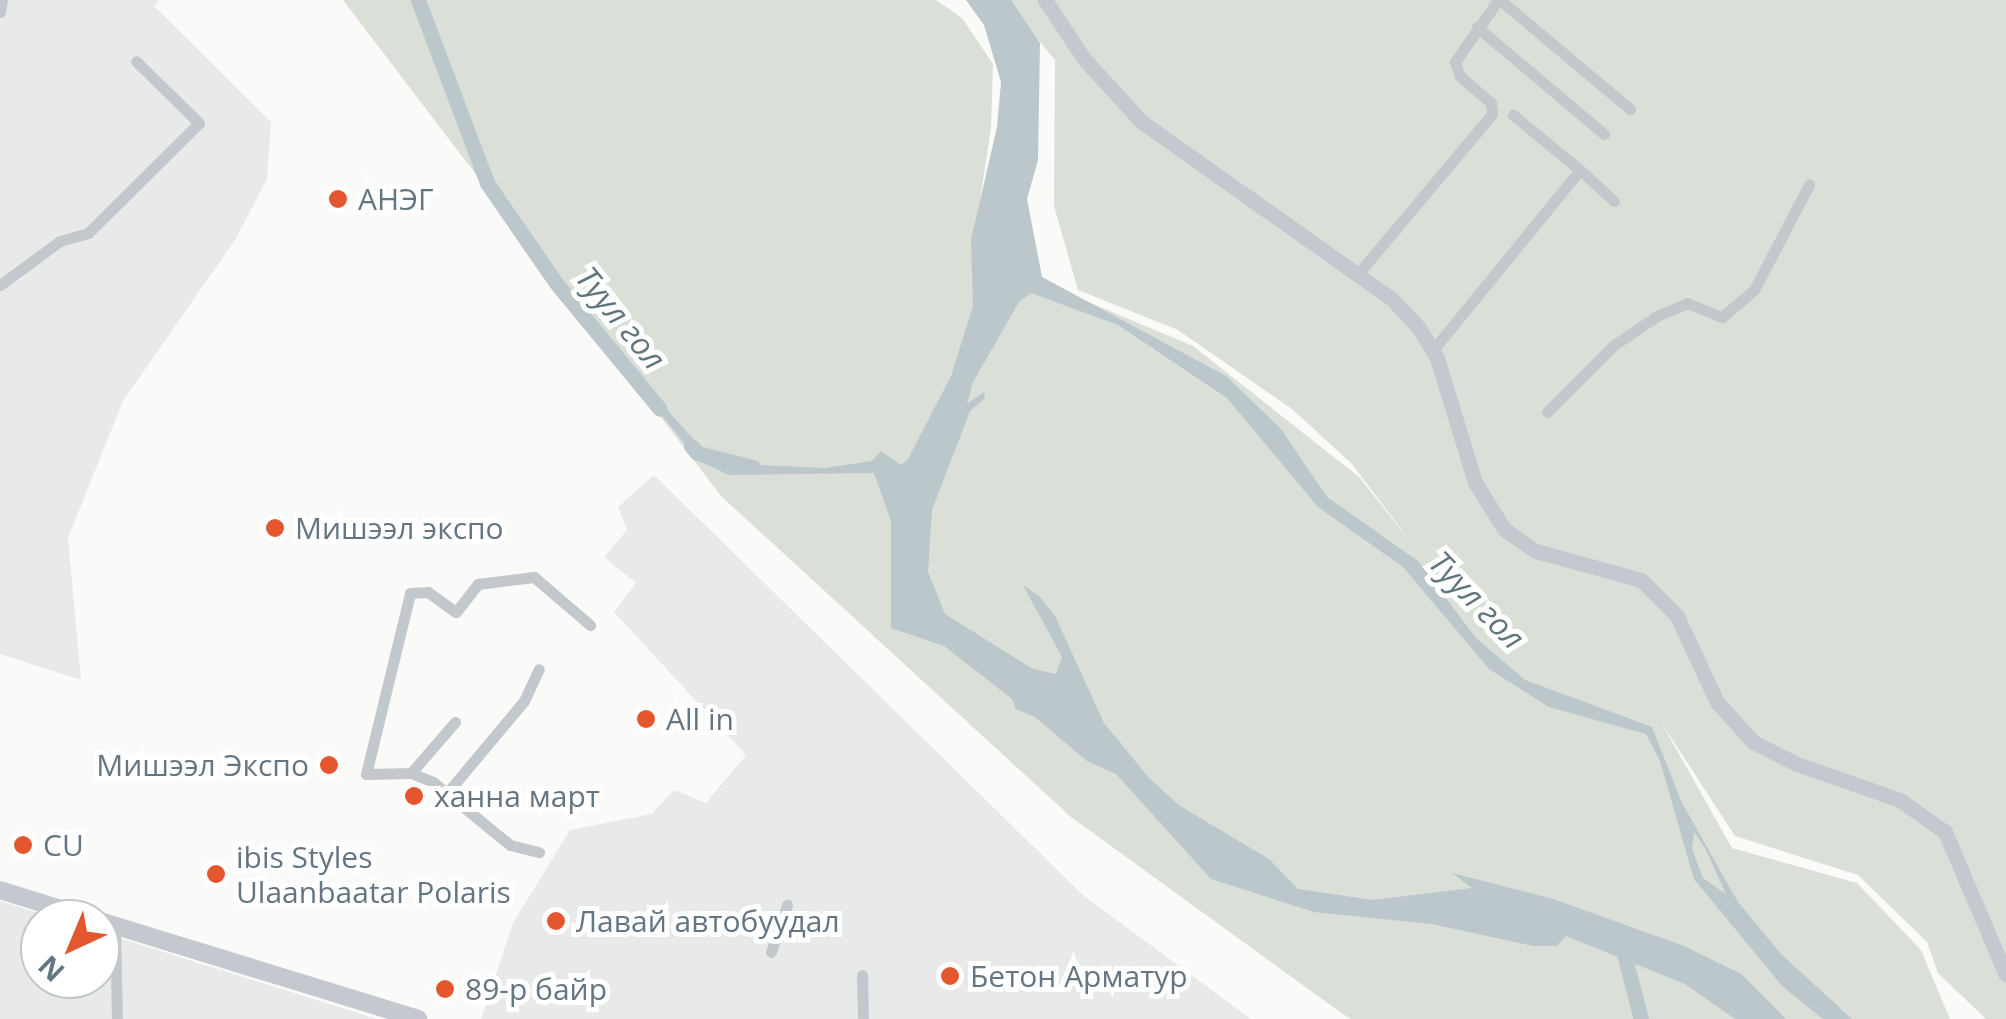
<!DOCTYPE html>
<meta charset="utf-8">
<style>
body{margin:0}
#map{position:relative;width:2006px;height:1019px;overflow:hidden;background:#fafaf8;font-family:"Open Sans",sans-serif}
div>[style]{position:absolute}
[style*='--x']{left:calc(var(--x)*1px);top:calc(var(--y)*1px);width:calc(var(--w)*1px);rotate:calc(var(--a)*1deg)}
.built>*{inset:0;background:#e8e9e9}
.green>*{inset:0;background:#dadfd7}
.water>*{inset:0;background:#bbc7cb}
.river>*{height:15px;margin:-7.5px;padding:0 7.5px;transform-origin:7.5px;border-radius:7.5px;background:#bbc7cb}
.minor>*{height:11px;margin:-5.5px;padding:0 5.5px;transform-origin:5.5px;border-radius:5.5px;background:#c3c8cc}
.major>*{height:15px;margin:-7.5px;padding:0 7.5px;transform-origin:7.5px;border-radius:7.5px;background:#c3c9ce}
.highway>*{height:18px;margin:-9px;padding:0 9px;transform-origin:9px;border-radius:9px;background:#c3c9ce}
.dots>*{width:28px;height:28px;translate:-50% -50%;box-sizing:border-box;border:5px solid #fff;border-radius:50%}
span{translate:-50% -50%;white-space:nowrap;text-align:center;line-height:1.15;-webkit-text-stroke:10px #fff;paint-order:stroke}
.poi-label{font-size:30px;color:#657683}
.left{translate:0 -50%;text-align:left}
.right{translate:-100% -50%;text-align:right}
.water-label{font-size:32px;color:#60757c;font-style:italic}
.north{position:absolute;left:20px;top:899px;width:100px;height:100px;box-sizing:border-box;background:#fff;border:2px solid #c1c8cd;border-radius:50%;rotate:224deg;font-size:28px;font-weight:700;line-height:40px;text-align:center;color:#657683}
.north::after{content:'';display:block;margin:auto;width:35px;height:45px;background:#e4572e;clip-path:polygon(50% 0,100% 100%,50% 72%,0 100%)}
</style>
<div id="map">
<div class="built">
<i style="clip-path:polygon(0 0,159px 0,154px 6px,271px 122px,267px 179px,235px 240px,123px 401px,68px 538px,81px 680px,0 654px)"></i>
<i style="clip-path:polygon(654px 475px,1084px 896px,1251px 1019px,481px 1019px,513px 923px,570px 830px,652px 814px,674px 790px,706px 803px,746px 755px,614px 612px,636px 583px,604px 557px,627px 530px,618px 507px)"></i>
<i style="clip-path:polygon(0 901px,58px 919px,40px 919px,40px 979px,100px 979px,100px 932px,377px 1019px,0 1019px)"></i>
</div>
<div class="green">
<i style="clip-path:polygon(343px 0,936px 0,962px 18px,993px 64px,991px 128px,972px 253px,1193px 346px,1359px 477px,1413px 545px,1352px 464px,1292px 409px,1178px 330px,1078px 290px,1054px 206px,1055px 60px,1005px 0,2006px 0,2006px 1019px,1986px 1019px,1938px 973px,1927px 942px,1858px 875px,1735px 836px,1661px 722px,1732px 848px,1857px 883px,1921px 950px,1950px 1019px,1351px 1019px,1340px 1012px,1071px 817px,721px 496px)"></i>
</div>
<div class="water">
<i style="clip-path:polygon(evenodd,966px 0,1011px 0,1040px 43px,1038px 160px,1027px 199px,1042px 277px,1226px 376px,1281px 429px,1327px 497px,1418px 561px,1476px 638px,1525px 680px,1652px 727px,1681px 801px,1738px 902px,1781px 954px,1852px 1019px,1823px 1019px,1782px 986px,1694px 879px,1660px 761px,1646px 734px,1549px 707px,1489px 669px,1403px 567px,1318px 507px,1227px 398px,1118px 325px,1031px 293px,1019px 302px,973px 382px,967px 404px,984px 392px,985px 398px,970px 411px,932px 510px,928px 572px,945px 614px,1033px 669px,1056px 674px,1062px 657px,1023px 585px,1040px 597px,1055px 616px,1104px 723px,1149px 778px,1180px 806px,1269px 859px,1298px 889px,1373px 900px,1472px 888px,1452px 873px,1553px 899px,1684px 946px,1741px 974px,1786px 1019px,1735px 1019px,1685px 984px,1566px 936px,1557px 946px,1533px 946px,1432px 924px,1314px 912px,1211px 879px,1116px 774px,1087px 761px,1035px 717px,1016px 709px,1012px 699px,944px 646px,891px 628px,891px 521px,874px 473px,729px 475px,699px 461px,646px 396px,652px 393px,715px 463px,825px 468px,872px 461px,881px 451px,901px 465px,908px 459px,951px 376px,973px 306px,971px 240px,997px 127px,1001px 82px,984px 25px,966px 0,1694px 832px,1705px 848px,1726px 894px,1703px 878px,1692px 849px,1694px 832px)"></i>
</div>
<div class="river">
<i style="--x:418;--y:0;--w:196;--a:69.3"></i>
<i style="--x:487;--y:183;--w:121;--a:55.4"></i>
<i style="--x:556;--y:283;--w:163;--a:50.5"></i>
<i style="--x:691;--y:446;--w:9;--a:49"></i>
<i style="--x:697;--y:453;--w:58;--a:14"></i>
<i style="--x:1620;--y:938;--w:84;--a:75.5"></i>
</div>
<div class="minor">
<i style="--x:1500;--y:0;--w:170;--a:40"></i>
<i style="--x:0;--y:12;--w:12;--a:-81"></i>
<i style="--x:1477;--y:27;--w:166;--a:40.1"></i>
<i style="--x:1580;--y:170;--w:46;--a:42.4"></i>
<i style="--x:1357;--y:275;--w:210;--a:-50"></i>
<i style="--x:1492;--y:114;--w:11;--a:-95"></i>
<i style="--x:1491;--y:103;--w:41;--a:-138.9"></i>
<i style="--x:1460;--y:76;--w:15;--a:-110"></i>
<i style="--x:1455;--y:62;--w:75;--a:-55.3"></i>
<i style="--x:0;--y:285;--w:74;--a:-36.3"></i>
<i style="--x:60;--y:241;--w:29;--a:-16"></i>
<i style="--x:88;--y:233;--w:156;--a:-44.7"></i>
<i style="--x:199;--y:123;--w:88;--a:-135.5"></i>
<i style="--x:1433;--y:350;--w:232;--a:-50.8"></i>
<i style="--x:1580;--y:170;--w:87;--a:-140.6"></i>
<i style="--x:1547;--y:412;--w:95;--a:-45"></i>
<i style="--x:1614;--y:345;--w:52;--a:-34"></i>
<i style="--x:1657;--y:316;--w:33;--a:-23"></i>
<i style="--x:1687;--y:303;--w:38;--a:22"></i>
<i style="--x:1722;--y:317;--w:42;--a:-40.2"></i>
<i style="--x:1754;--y:290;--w:119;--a:-62.4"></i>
<i style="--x:455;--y:722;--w:67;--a:130.8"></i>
<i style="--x:411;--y:773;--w:24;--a:22"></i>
<i style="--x:433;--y:782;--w:99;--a:39.3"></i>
<i style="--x:510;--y:845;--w:30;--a:14"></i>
<i style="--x:411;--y:773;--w:45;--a:178.7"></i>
<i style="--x:366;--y:774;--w:186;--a:-76.3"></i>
<i style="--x:410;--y:593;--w:18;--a:-3"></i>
<i style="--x:428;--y:592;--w:34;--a:36"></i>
<i style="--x:456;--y:612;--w:36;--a:-52"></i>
<i style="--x:478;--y:584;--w:56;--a:-7.1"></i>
<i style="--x:534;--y:577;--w:74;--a:40.6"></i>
<i style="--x:447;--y:793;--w:120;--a:-50.1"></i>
<i style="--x:524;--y:701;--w:35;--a:-65"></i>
<i style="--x:115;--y:926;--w:93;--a:88.8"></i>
<i style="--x:771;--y:952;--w:50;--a:-71.2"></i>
<i style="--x:862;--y:975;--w:44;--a:88.7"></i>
</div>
<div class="major">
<i style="--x:1045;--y:0;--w:71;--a:56.5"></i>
<i style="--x:1084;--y:59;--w:86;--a:47.4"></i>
<i style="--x:1142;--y:122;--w:305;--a:35.3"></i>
<i style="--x:1391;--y:298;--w:41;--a:47"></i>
<i style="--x:1419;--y:328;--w:35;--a:59"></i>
<i style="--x:1437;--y:358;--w:130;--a:73"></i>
<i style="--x:1475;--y:482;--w:55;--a:58.3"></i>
<i style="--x:1504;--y:529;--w:39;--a:35"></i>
<i style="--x:1536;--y:551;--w:109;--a:15.4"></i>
<i style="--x:1641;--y:580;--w:51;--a:45"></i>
<i style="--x:1677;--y:616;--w:95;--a:65.1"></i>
<i style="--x:1717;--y:702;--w:54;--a:48"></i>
<i style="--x:1753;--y:742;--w:49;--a:26.6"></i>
<i style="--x:1797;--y:764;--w:109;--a:19.3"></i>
<i style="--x:1900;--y:800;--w:55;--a:35.4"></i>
<i style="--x:1945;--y:832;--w:155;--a:66.9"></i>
</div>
<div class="highway">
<i style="--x:0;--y:890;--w:97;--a:17.3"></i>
<i style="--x:100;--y:921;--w:333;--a:17.1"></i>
</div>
<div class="dots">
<i style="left:338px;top:199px;background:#e4572e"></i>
<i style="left:275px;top:528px;background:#e4572e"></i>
<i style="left:646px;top:719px;background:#e4572e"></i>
<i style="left:329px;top:765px;background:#e4572e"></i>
<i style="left:414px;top:796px;background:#e4572e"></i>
<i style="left:23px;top:845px;background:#e4572e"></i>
<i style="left:216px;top:874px;background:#e4572e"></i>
<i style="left:556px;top:921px;background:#e4572e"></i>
<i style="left:950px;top:976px;background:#e4572e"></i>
<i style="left:445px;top:989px;background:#e4572e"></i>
</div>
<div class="poi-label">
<span class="left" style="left:358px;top:199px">АНЭГ</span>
<span class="left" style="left:295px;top:528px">Мишээл экспо</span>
<span class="left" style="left:666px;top:719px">All in</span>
<span class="right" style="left:309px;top:765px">Мишээл Экспо</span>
<span class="left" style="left:434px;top:796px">ханна март</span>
<span class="left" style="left:43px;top:845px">CU</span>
<span class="left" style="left:236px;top:874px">ibis Styles<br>Ulaanbaatar Polaris</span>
<span class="left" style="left:576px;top:921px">Лавай автобуудал</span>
<span class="left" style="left:970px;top:976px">Бетон Арматур</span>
<span class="left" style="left:465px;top:989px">89-р байр</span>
</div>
<div class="water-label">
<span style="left:621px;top:318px;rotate:51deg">Туул гол</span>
<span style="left:1477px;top:600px;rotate:46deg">Туул гол</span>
</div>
<div class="north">N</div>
</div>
